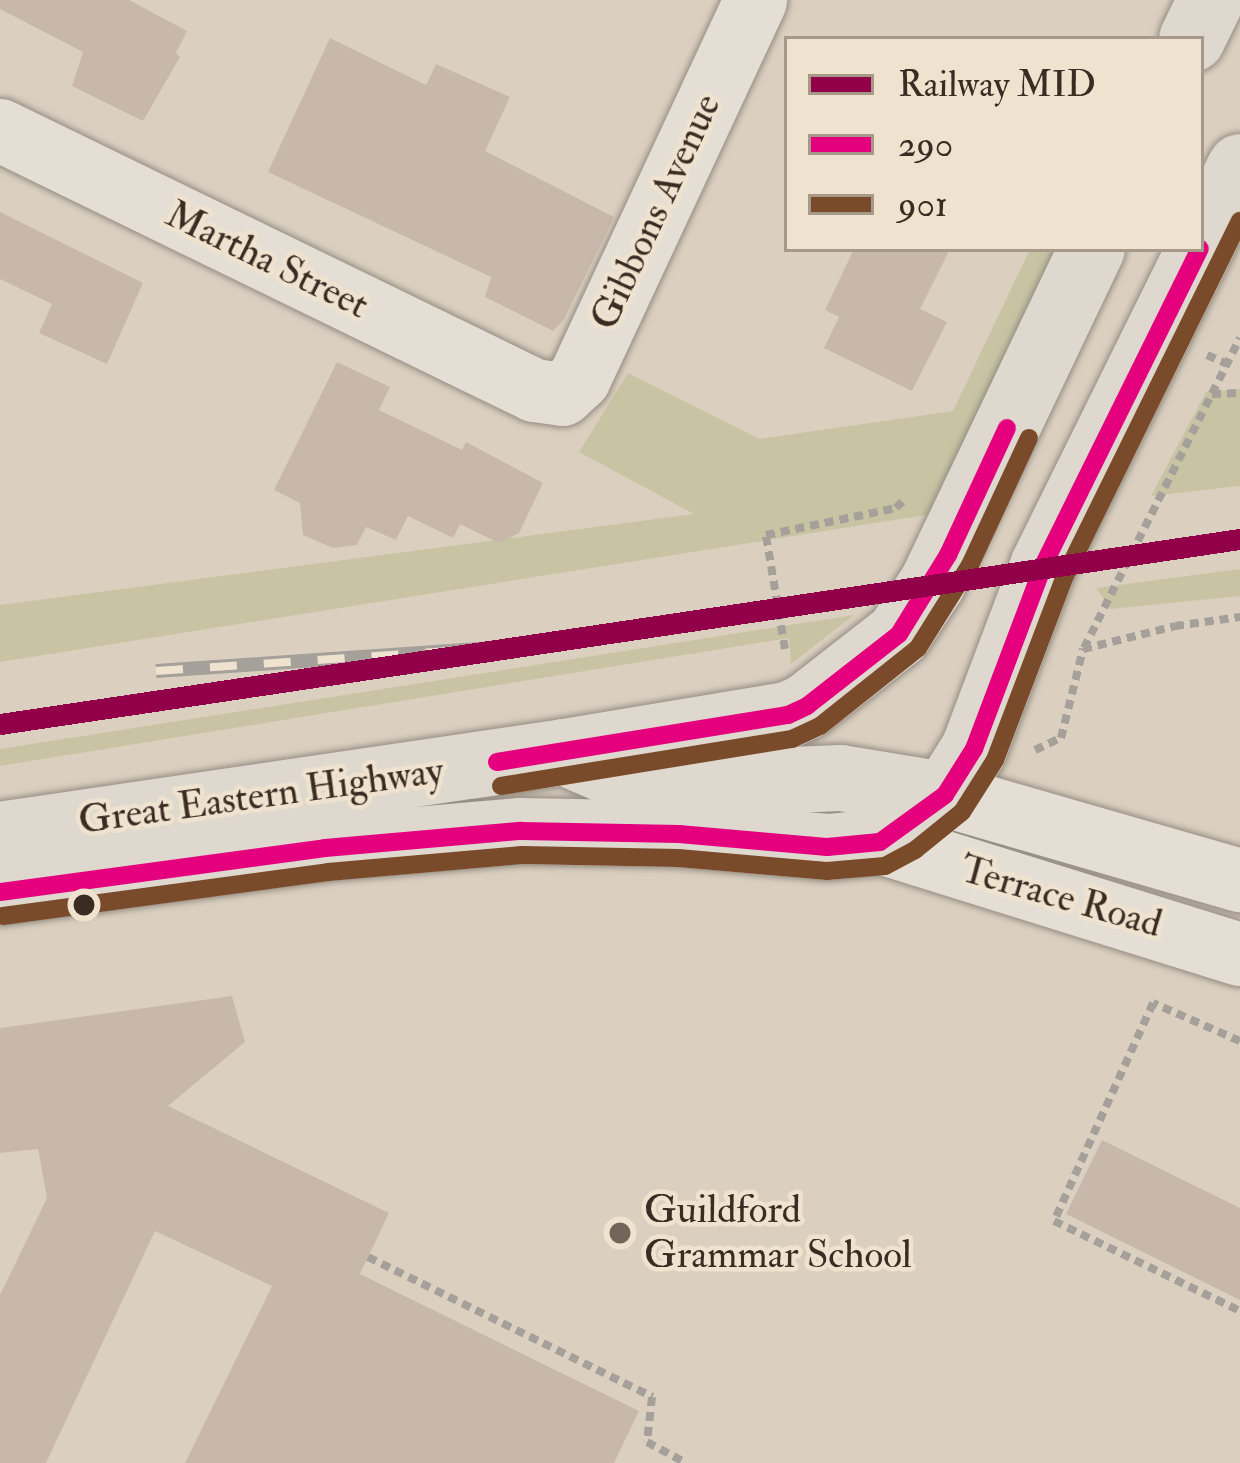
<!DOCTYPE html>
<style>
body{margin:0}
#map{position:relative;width:1240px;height:1463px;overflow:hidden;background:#dbd0c0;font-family:"IM FELL Double Pica",serif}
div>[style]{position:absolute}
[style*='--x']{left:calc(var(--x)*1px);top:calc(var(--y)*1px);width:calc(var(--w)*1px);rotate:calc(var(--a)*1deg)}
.green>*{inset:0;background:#c8c4a3}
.building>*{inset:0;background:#c8b8ab}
.path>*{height:8px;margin-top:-4px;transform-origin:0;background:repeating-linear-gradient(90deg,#a6a09a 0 9px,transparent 0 15px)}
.roads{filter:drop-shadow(0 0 3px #958d83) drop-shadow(0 0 3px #958d83)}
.minor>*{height:63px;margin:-31.5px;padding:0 31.5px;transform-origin:31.5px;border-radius:31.5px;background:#e4ded5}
.highway>*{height:66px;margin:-33px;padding:0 33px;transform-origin:33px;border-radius:33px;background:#ded8ce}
.rail>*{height:14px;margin-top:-7px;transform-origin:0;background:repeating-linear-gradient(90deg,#efe2cf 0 27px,#a6a09a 0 54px);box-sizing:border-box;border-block:3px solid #a6a09a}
.bus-1>*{height:18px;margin:-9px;padding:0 9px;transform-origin:9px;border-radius:9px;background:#e5007d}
.bus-2>*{height:18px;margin:-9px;padding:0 9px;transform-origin:9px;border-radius:9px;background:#7a4b2a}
.rail-1>*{height:21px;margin:-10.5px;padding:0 10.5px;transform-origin:10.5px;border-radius:10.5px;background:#910048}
.dots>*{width:33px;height:33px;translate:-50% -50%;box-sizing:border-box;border:6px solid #efe2cf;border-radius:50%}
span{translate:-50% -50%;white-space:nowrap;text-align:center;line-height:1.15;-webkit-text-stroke:9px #efe2cf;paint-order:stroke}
.street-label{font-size:39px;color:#392c23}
.poi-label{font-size:39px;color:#392c23}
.left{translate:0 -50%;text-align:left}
.legend{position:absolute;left:784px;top:36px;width:420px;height:216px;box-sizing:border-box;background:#efe2cf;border:3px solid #a6998a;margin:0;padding:15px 21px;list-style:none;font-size:36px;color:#392c23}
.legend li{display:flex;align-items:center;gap:24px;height:60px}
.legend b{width:60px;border:3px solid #a6998a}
</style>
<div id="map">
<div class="green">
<i style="clip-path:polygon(1030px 249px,1056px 249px,932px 514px,0 662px,0 605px,694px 514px,579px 452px,628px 373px,759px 439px,953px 411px)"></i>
<i style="clip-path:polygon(1240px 389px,1240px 486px,1151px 496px,1206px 392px)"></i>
<i style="clip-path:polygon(1240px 569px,1240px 596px,1111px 609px,1096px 588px)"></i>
<i style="clip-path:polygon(854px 615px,791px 664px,789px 638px,0 766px,0 749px)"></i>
</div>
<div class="building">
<i style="clip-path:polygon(0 0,129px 0,187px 31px,176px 53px,180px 57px,143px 121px,72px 86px,83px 52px,0 9px)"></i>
<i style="clip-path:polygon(330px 38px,426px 85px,436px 64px,510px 97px,485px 151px,614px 217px,563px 321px,553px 331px,485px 297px,491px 277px,268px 172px)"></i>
<i style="clip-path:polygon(0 212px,143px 283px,107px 364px,39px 333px,52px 304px,0 279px)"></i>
<i style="clip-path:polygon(854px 249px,950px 249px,920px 309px,947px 322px,912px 391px,824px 348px,839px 317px,825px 310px)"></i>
<i style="clip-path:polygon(337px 362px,390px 387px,379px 410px,462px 450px,466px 442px,543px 483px,519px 533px,499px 543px,460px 524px,453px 538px,408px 516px,396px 540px,366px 527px,357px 545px,333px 548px,303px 535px,300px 503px,274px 490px)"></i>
<i style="clip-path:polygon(232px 996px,245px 1042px,168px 1106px,389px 1213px,360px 1274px,639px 1411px,614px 1463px,185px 1463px,272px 1286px,155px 1231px,46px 1463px,0 1463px,0 1295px,47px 1198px,38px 1149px,0 1153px,0 1028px)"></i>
<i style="clip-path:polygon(1102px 1140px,1240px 1208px,1240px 1300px,1066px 1214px)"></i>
</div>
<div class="path">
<i style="--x:1207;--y:355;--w:22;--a:24"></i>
<i style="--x:1212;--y:394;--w:28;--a:-2"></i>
<i style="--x:1084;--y:648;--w:347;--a:-63.3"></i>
<i style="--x:785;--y:649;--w:116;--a:-99.5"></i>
<i style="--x:766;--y:535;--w:133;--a:-11.7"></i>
<i style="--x:896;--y:508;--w:13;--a:-45"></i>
<i style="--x:1035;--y:750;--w:29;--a:-25"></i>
<i style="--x:1061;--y:738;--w:92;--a:-76.1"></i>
<i style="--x:1083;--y:649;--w:95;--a:-14"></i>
<i style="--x:1175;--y:626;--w:66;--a:-7.9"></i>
<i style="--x:1240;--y:1041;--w:95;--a:-156.4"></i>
<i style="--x:1153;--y:1003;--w:239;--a:114.4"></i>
<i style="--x:1054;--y:1221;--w:207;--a:25.8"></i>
<i style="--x:368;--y:1257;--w:317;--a:26.2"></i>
<i style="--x:652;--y:1397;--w:45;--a:96.3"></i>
<i style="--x:647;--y:1442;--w:44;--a:28.3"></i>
</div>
<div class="roads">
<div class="minor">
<i style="--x:0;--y:130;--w:594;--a:25.96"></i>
<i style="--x:534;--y:390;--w:28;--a:8"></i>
<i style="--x:562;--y:394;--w:23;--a:-43"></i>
<i style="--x:579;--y:378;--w:417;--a:-65"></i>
<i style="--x:945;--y:795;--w:307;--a:16.1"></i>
<i style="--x:880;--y:842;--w:377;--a:17.3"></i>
</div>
<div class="highway">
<i style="--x:1192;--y:39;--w:43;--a:-64"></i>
<i style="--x:564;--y:752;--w:86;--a:23.3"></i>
<i style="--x:643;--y:786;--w:198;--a:-2.3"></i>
<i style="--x:841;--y:778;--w:105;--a:9.3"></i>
<i style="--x:0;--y:835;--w:570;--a:-8.37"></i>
<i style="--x:564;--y:752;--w:227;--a:-9.4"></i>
<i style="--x:788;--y:715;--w:21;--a:-25"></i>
<i style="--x:807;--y:706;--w:117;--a:-38"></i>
<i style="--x:899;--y:634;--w:62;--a:-56.8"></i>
<i style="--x:933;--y:582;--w:369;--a:-64.5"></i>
<i style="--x:0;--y:892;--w:328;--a:-7.7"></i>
<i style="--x:325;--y:848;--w:197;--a:-5"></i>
<i style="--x:521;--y:831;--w:158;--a:1.1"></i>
<i style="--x:679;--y:834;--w:149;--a:5"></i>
<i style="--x:827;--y:847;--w:53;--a:-5.4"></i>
<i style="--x:880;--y:842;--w:27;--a:-28"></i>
<i style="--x:904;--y:829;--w:53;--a:-39.7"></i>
<i style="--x:945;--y:795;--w:54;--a:-57.8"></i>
<i style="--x:974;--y:749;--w:196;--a:-69.3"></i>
<i style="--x:1043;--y:566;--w:445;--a:-63.7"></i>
</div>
</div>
<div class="rail">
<i style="--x:156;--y:671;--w:353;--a:-3.9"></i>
</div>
<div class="bus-1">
<i style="--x:497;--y:762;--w:295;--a:-9.2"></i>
<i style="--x:788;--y:715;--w:21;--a:-25"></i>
<i style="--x:807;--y:706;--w:117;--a:-38"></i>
<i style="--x:899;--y:634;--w:93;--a:-58.2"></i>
<i style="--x:948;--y:555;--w:140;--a:-65.1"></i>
<i style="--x:0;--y:892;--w:328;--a:-7.7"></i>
<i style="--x:325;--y:848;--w:197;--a:-5"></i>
<i style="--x:521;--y:831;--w:158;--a:1.1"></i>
<i style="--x:679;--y:834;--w:149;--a:5"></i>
<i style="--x:827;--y:847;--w:53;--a:-5.4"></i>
<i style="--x:880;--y:842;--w:80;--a:-35.9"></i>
<i style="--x:945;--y:795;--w:54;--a:-57.8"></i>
<i style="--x:974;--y:749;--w:196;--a:-69.3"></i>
<i style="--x:1043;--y:566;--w:354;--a:-63.7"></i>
</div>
<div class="bus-2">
<i style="--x:501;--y:786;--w:295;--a:-9.2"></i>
<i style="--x:792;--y:739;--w:31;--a:-25"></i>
<i style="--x:820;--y:726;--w:125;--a:-38.5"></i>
<i style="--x:918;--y:648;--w:98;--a:-57.9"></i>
<i style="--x:970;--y:565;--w:140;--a:-65.1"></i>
<i style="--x:3;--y:916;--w:328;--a:-7.7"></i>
<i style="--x:328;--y:872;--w:195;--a:-5"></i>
<i style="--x:522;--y:855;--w:156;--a:1.1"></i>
<i style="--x:678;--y:858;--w:150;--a:5"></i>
<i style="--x:827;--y:871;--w:58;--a:-4.9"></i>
<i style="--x:885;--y:866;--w:34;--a:-28"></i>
<i style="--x:915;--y:850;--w:60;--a:-39"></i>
<i style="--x:962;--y:812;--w:62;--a:-57.6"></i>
<i style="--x:995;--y:760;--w:197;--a:-69.2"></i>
<i style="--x:1065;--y:576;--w:396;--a:-63.8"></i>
</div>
<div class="rail-1">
<i style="--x:0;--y:724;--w:1254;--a:-8.49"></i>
</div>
<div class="dots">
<i style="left:84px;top:905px;background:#392c23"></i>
<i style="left:620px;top:1233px;background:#72655a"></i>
</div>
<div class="street-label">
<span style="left:656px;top:212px;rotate:-65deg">Gibbons Avenue</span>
<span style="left:267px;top:260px;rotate:26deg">Martha Street</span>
<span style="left:261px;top:796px;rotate:-8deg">Great Eastern Highway</span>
<span style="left:1061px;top:897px;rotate:16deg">Terrace Road</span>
</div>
<div class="poi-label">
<span class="left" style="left:644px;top:1233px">Guildford<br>Grammar School</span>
</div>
<ul class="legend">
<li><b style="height:15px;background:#910048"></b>Railway MID</li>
<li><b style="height:15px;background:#e5007d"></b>290</li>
<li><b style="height:15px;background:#7a4b2a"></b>901</li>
</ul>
</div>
